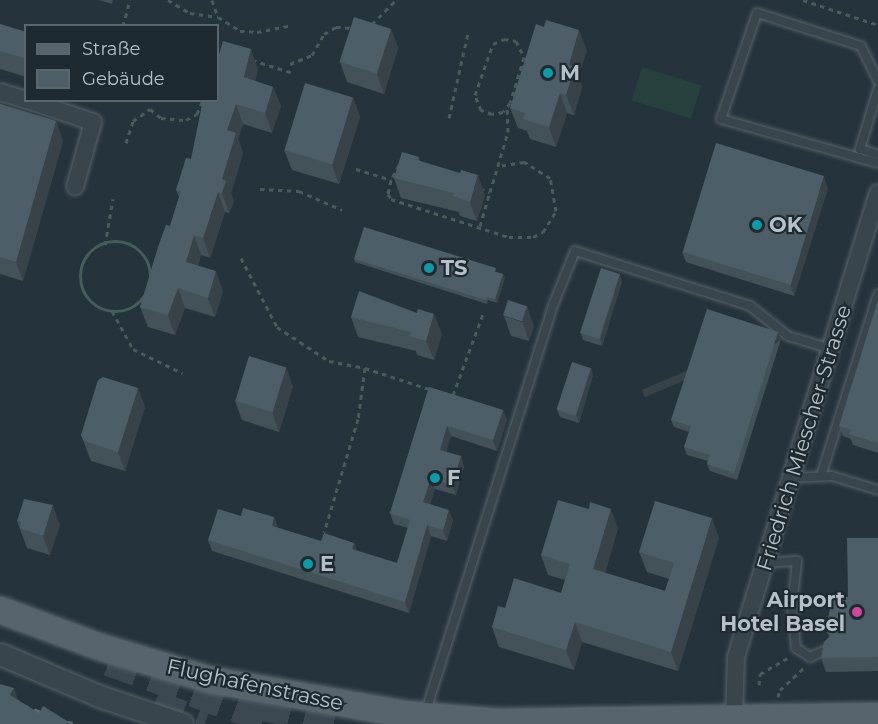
<!DOCTYPE html>
<meta charset="utf-8">
<style>
body{margin:0}
#map{position:relative;width:878px;height:724px;overflow:hidden;background:#25333d;font-family:Montserrat,sans-serif}
div>[style]{position:absolute}
[style*='--x']{left:calc(var(--x)*1px);top:calc(var(--y)*1px);width:calc(var(--w)*1px);rotate:calc(var(--a)*1deg)}
.green>*{inset:0;background:#28403e;transform-origin:0 0}
.motorway-tunnel>*{height:30px;margin-top:-15px;transform-origin:0;background:repeating-linear-gradient(90deg,#3b4852 0 30px,transparent 0 45px)}
.path>*{height:3px;margin-top:-1.5px;transform-origin:0;background:repeating-linear-gradient(90deg,#475c5b 0 4.5px,transparent 0 9px)}
.path>.ring{margin:-1.5px;padding:0;box-sizing:content-box;background:none;border:3px solid #475c5b;border-radius:50%}
.roads{filter:drop-shadow(0 0 2px #57636b) drop-shadow(0 0 2px #57636b)}
.service>*{height:8px;margin:-4px;padding:0 4px;transform-origin:4px;border-radius:4px;background:#39454d}
.minor>*{height:16px;margin:-8px;padding:0 8px;transform-origin:8px;border-radius:8px;background:#39454d}
.tertiary>*{height:21px;margin:-10.5px;padding:0 10.5px;transform-origin:10.5px;border-radius:10.5px;background:#39454d}
.primary>*{height:26px;margin:-13px;padding:0 13px;transform-origin:13px;border-radius:13px;background:#57646d}
.rail>*{height:4.5px;margin-top:-2.25px;transform-origin:0;background:repeating-linear-gradient(90deg,#5b6a74 0 6px,transparent 0 12px)}
.wall>*{inset:0;background:#435159}
.shaded-wall>*{inset:0;background:#374249;transform-origin:0 0}
.building>*{inset:0;background:#4e5e68;transform-origin:0 0}
.dots>*{width:16px;height:16px;translate:-50% -50%;box-sizing:border-box;border:3px solid #1e2a32;border-radius:50%}
span{translate:-50% -50%;white-space:nowrap;text-align:center;line-height:1.15;-webkit-text-stroke:4.5px #1e2a32;paint-order:stroke}
.poi-label{font-size:21px;color:#b5c0c8;font-weight:700}
.left{translate:0 -50%;text-align:left}
.right{translate:-100% -50%;text-align:right}
.street-label{font-size:21px;color:#b5c0c8}
.legend{position:absolute;left:24px;top:24px;width:195px;height:78px;box-sizing:border-box;background:#1e2a32;border:2px solid #5a666e;margin:0;padding:8px 10px;list-style:none;font-size:18px;color:#b5c0c8}
.legend li{display:flex;align-items:center;gap:12px;height:30px}
.legend b{width:30px;border:2px solid #5a666e}
</style>
<div id="map">
<div class="green">
<i style="left:642px;top:67px;width:62px;height:35px;rotate:17deg"></i>
</div>
<div class="motorway-tunnel">
<i style="--x:109;--y:661;--w:182;--a:20.2"></i>
<i style="--x:154;--y:705;--w:54;--a:20.4"></i>
<i style="--x:261;--y:705;--w:79;--a:13.9"></i>
</div>
<div class="path">
<i style="--x:168;--y:0;--w:26;--a:31"></i>
<i style="--x:190;--y:13;--w:28;--a:8"></i>
<i style="--x:218;--y:17;--w:26;--a:32"></i>
<i style="--x:240;--y:31;--w:17;--a:3"></i>
<i style="--x:257;--y:32;--w:32;--a:-11"></i>
<i style="--x:212;--y:0;--w:18;--a:71"></i>
<i style="--x:803;--y:0;--w:79;--a:18.4"></i>
<i style="--x:372;--y:24;--w:34;--a:-45"></i>
<i style="--x:123;--y:26;--w:27;--a:-75"></i>
<i style="--x:504;--y:39;--w:12;--a:9"></i>
<i style="--x:516;--y:41;--w:18;--a:63"></i>
<i style="--x:524;--y:57;--w:48;--a:106.9"></i>
<i style="--x:510;--y:103;--w:11;--a:128"></i>
<i style="--x:503;--y:112;--w:11;--a:170"></i>
<i style="--x:492;--y:114;--w:12;--a:-160"></i>
<i style="--x:481;--y:110;--w:16;--a:-112"></i>
<i style="--x:475;--y:95;--w:54;--a:-70.6"></i>
<i style="--x:493;--y:44;--w:12;--a:-24"></i>
<i style="--x:252;--y:60;--w:43;--a:17.6"></i>
<i style="--x:290;--y:64;--w:24;--a:-22"></i>
<i style="--x:312;--y:55;--w:24;--a:-60"></i>
<i style="--x:324;--y:34;--w:14;--a:-30"></i>
<i style="--x:336;--y:27;--w:17;--a:3"></i>
<i style="--x:449;--y:118;--w:87;--a:-77.4"></i>
<i style="--x:126;--y:143;--w:23;--a:-72"></i>
<i style="--x:133;--y:121;--w:21;--a:-35"></i>
<i style="--x:150;--y:109;--w:14;--a:39"></i>
<i style="--x:161;--y:118;--w:25;--a:5"></i>
<i style="--x:186;--y:120;--w:13;--a:-29"></i>
<i style="--x:197;--y:114;--w:15;--a:-67"></i>
<i style="--x:399;--y:165;--w:17;--a:118"></i>
<i style="--x:391;--y:180;--w:14;--a:102"></i>
<i style="--x:388;--y:194;--w:6;--a:59"></i>
<i style="--x:391;--y:199;--w:124;--a:17.9"></i>
<i style="--x:509;--y:237;--w:24;--a:0"></i>
<i style="--x:533;--y:237;--w:11;--a:-27"></i>
<i style="--x:543;--y:232;--w:25;--a:-58"></i>
<i style="--x:556;--y:211;--w:34;--a:-100"></i>
<i style="--x:550;--y:178;--w:31;--a:-148"></i>
<i style="--x:524;--y:162;--w:26;--a:171"></i>
<i style="--x:356;--y:169;--w:37;--a:17"></i>
<i style="--x:260;--y:189;--w:39;--a:3"></i>
<i style="--x:299;--y:191;--w:47;--a:23.8"></i>
<i style="--x:480;--y:189;--w:10;--a:17"></i>
<i style="--x:490;--y:192;--w:63;--a:-73.3"></i>
<i style="--x:508;--y:132;--w:24;--a:-92"></i>
<i style="--x:480;--y:226;--w:35;--a:-74"></i>
<i class="ring" style="left:80px;top:241px;width:67px;height:67px"></i>
<i style="--x:105;--y:245;--w:47;--a:-80.1"></i>
<i style="--x:241;--y:258;--w:78;--a:62.4"></i>
<i style="--x:277;--y:327;--w:62;--a:33.2"></i>
<i style="--x:329;--y:361;--w:37;--a:11"></i>
<i style="--x:365;--y:368;--w:51;--a:97.8"></i>
<i style="--x:358;--y:419;--w:118;--a:106.7"></i>
<i style="--x:112;--y:311;--w:43;--a:61.1"></i>
<i style="--x:133;--y:349;--w:55;--a:26.1"></i>
<i style="--x:365;--y:368;--w:71;--a:18.2"></i>
<i style="--x:453;--y:395;--w:86;--a:-69.7"></i>
<i style="--x:759;--y:685;--w:11;--a:-85"></i>
<i style="--x:760;--y:674;--w:34;--a:-30"></i>
<i style="--x:778;--y:697;--w:7;--a:-74"></i>
<i style="--x:780;--y:690;--w:34;--a:-43"></i>
</div>
<div class="roads">
<div class="service">
<i style="--x:878;--y:81;--w:39;--a:-116"></i>
<i style="--x:861;--y:46;--w:109;--a:-162.4"></i>
<i style="--x:757;--y:13;--w:112;--a:108.8"></i>
<i style="--x:721;--y:119;--w:163;--a:15.7"></i>
<i style="--x:878;--y:89;--w:63;--a:106.7"></i>
<i style="--x:860;--y:149;--w:19;--a:18"></i>
<i style="--x:821;--y:476;--w:191;--a:-72.6"></i>
<i style="--x:791;--y:478;--w:41;--a:-2.8"></i>
<i style="--x:832;--y:476;--w:48;--a:16.9"></i>
<i style="--x:766;--y:563;--w:31;--a:-4"></i>
<i style="--x:797;--y:561;--w:47;--a:96.1"></i>
<i style="--x:792;--y:608;--w:40;--a:84.3"></i>
<i style="--x:796;--y:648;--w:17;--a:33"></i>
<i style="--x:810;--y:657;--w:21;--a:-23"></i>
<i style="--x:425;--y:714;--w:431;--a:-72.6"></i>
<i style="--x:554;--y:303;--w:56;--a:-68"></i>
<i style="--x:575;--y:251;--w:183;--a:17.4"></i>
<i style="--x:750;--y:306;--w:48;--a:38.3"></i>
<i style="--x:788;--y:336;--w:45;--a:16.8"></i>
</div>
<div class="minor">
<i style="--x:0;--y:92;--w:27;--a:17"></i>
<i style="--x:27;--y:100;--w:70;--a:18.4"></i>
<i style="--x:93;--y:122;--w:67;--a:105.5"></i>
<i style="--x:734;--y:720;--w:63;--a:-88.2"></i>
<i style="--x:736;--y:657;--w:485;--a:-73"></i>
</div>
<div class="tertiary">
<i style="--x:0;--y:654;--w:108;--a:23"></i>
<i style="--x:99;--y:696;--w:88;--a:18.6"></i>
</div>
<div class="primary">
<i style="--x:0;--y:610;--w:107;--a:20.3"></i>
<i style="--x:100;--y:647;--w:116;--a:16.6"></i>
<i style="--x:211;--y:680;--w:195;--a:10"></i>
<i style="--x:403;--y:714;--w:95;--a:4.8"></i>
<i style="--x:498;--y:722;--w:380;--a:-0.9"></i>
</div>
</div>
<div class="rail">
<i style="--x:0;--y:698;--w:77;--a:19.9"></i>
</div>
<div class="wall">
<i style="clip-path:polygon(98px 0,113px 0,112px 4px)"></i>
<i style="clip-path:polygon(0 24px,26px 32px,26px 77px,0 69px)"></i>
<i style="clip-path:polygon(391px 29px,398px 48px,384px 94px,347px 82px,340px 62px)"></i>
<i style="clip-path:polygon(587px 50px,578px 77px,582px 87px,574px 115px,567px 113px,556px 147px,530px 139px,527px 131px,518px 128px,510px 108px)"></i>
<i style="clip-path:polygon(258px 69px,255px 81px,273px 87px,281px 106px,272px 133px,243px 124px,238px 139px,243px 153px,231px 193px,234px 201px,229px 213px,225px 212px,210px 258px,201px 255px,198px 265px,223px 291px,215px 317px,185px 308px,175px 335px,148px 327px,140px 307px,170px 226px,179px 197px,176px 190px,191px 159px)"></i>
<i style="clip-path:polygon(353px 98px,360px 117px,339px 184px,292px 170px,284px 150px)"></i>
<i style="clip-path:polygon(0 104px,56px 121px,63px 141px,23px 281px,0 274px)"></i>
<i style="clip-path:polygon(419px 157px,420px 161px,485px 195px,477px 221px,460px 216px,459px 212px,401px 198px,394px 178px)"></i>
<i style="clip-path:polygon(828px 188px,794px 296px,686px 262px,682px 252px)"></i>
<i style="clip-path:polygon(354px 259px,497px 272px,503px 274px,505px 278px,497px 303px,488px 300px,487px 304px,355px 262px)"></i>
<i style="clip-path:polygon(622px 282px,602px 346px,583px 340px,581px 333px)"></i>
<i style="clip-path:polygon(878px 300px,878px 453px,853px 445px,851px 439px,843px 436px,839px 426px)"></i>
<i style="clip-path:polygon(504px 316px,534px 326px,529px 341px,511px 336px)"></i>
<i style="clip-path:polygon(351px 317px,442px 334px,434px 360px,417px 355px,416px 351px,358px 337px)"></i>
<i style="clip-path:polygon(781px 339px,737px 480px,710px 471px,707px 464px,708px 461px,687px 455px,684px 447px,689px 432px,674px 427px,671px 420px)"></i>
<i style="clip-path:polygon(591px 368px,593px 375px,579px 423px,560px 417px,557px 410px)"></i>
<i style="clip-path:polygon(293px 386px,279px 432px,242px 420px,235px 401px)"></i>
<i style="clip-path:polygon(429px 387px,503px 410px,507px 420px,497px 451px,451px 436px,446px 452px,461px 456px,464px 467px,456px 495px,435px 489px,430px 504px,453px 520px,447px 541px,431px 536px,409px 613px,212px 551px,208px 540px,241px 516px,274px 517px,278px 528px,321px 541px,354px 543px,357px 551px,397px 563px,408px 528px,394px 524px,390px 513px)"></i>
<i style="clip-path:polygon(138px 388px,145px 407px,125px 471px,91px 461px,81px 435px)"></i>
<i style="clip-path:polygon(17px 521px,60px 525px,50px 555px,27px 548px)"></i>
<i style="clip-path:polygon(618px 528px,605px 573px,665px 591px,669px 579px,647px 572px,639px 552px,719px 538px,678px 671px,582px 642px,574px 670px,499px 647px,492px 627px,505px 608px,561px 593px,565px 580px,548px 575px,541px 555px)"></i>
<i style="clip-path:polygon(878px 538px,878px 671px,826px 672px,821px 658px,829px 637px,826px 629px,848px 597px)"></i>
</div>
<div class="shaded-wall">
<i style="clip-path:polygon(391px 29px,398px 48px,384px 94px,377px 74px)"></i>
<i style="clip-path:polygon(579px 30px,587px 50px,578px 77px,582px 87px,574px 115px,566px 95px,569px 65px)"></i>
<i style="clip-path:polygon(251px 49px,258px 69px,251px 97px,244px 77px)"></i>
<i style="clip-path:polygon(273px 87px,281px 106px,272px 133px,265px 113px)"></i>
<i style="clip-path:polygon(560px 93px,567px 113px,556px 147px,549px 127px)"></i>
<i style="clip-path:polygon(353px 98px,360px 117px,339px 184px,332px 165px)"></i>
<i style="clip-path:polygon(236px 104px,243px 124px,238px 139px,243px 153px,231px 193px,234px 201px,229px 213px,222px 193px,222px 179px,227px 130px)"></i>
<i style="clip-path:polygon(56px 121px,63px 141px,23px 281px,16px 262px)"></i>
<i style="clip-path:polygon(478px 175px,485px 195px,477px 221px,470px 202px)"></i>
<i style="clip-path:polygon(824px 177px,828px 188px,794px 296px,790px 285px)"></i>
<i style="clip-path:polygon(218px 192px,225px 212px,210px 258px,203px 238px)"></i>
<i style="clip-path:polygon(194px 235px,201px 255px,194px 282px,186px 262px)"></i>
<i style="clip-path:polygon(216px 271px,223px 291px,215px 317px,208px 298px)"></i>
<i style="clip-path:polygon(503px 274px,505px 278px,497px 303px,495px 299px)"></i>
<i style="clip-path:polygon(620px 274px,622px 282px,602px 346px,600px 339px)"></i>
<i style="clip-path:polygon(178px 288px,185px 308px,175px 335px,168px 315px)"></i>
<i style="clip-path:polygon(527px 306px,534px 326px,529px 341px,522px 321px)"></i>
<i style="clip-path:polygon(434px 314px,442px 334px,434px 360px,426px 341px)"></i>
<i style="left:778px;top:332px;width:8px;height:148px;rotate:67deg"></i>
<i style="clip-path:polygon(286px 367px,293px 386px,279px 432px,272px 412px)"></i>
<i style="clip-path:polygon(591px 368px,593px 375px,579px 423px,576px 415px)"></i>
<i style="clip-path:polygon(138px 388px,145px 407px,125px 471px,118px 452px)"></i>
<i style="clip-path:polygon(503px 410px,507px 420px,497px 451px,493px 440px)"></i>
<i style="clip-path:polygon(447px 426px,451px 436px,444px 460px,440px 450px)"></i>
<i style="clip-path:polygon(461px 456px,464px 467px,456px 495px,452px 485px)"></i>
<i style="clip-path:polygon(431px 478px,435px 489px,427px 513px,423px 502px)"></i>
<i style="clip-path:polygon(53px 505px,60px 525px,50px 555px,43px 536px)"></i>
<i style="clip-path:polygon(611px 509px,618px 528px,600px 589px,593px 569px)"></i>
<i style="clip-path:polygon(449px 510px,453px 520px,447px 541px,443px 530px)"></i>
<i style="clip-path:polygon(274px 517px,278px 528px,272px 526px)"></i>
<i style="clip-path:polygon(712px 518px,719px 538px,678px 671px,671px 652px)"></i>
<i style="clip-path:polygon(427px 525px,431px 536px,409px 613px,405px 602px)"></i>
<i style="clip-path:polygon(354px 543px,358px 554px,352px 549px)"></i>
<i style="clip-path:polygon(575px 622px,582px 642px,574px 670px,566px 650px)"></i>
<i style="clip-path:polygon(14px 688px,18px 700px,10px 695px)"></i>
</div>
<div class="building">
<i style="left:354px;top:17px;width:39px;height:47px;rotate:18deg"></i>
<i style="clip-path:polygon(546px 20px,579px 30px,569px 65px,575px 67px,566px 95px,560px 93px,549px 127px,523px 119px,525px 113px,510px 108px,536px 24px,544px 27px)"></i>
<i style="clip-path:polygon(0 24px,26px 32px,26px 59px,0 51px)"></i>
<i style="clip-path:polygon(223px 41px,251px 49px,244px 77px,273px 87px,265px 113px,236px 104px,227px 130px,236px 133px,222px 179px,226px 181px,222px 193px,218px 192px,203px 238px,194px 235px,186px 262px,216px 271px,208px 298px,178px 288px,168px 315px,140px 307px,158px 247px,166px 225px,170px 226px,181px 191px,176px 190px,186px 158px,191px 159px,203px 100px,218px 100px,218px 58px)"></i>
<i style="left:305px;top:83px;width:50px;height:70px;rotate:17deg"></i>
<i style="clip-path:polygon(0 104px,56px 121px,16px 262px,0 257px)"></i>
<i style="left:716px;top:143px;width:113px;height:114px;rotate:17deg"></i>
<i style="clip-path:polygon(402px 152px,419px 157px,417px 160px,460px 173px,461px 170px,478px 175px,470px 202px,453px 196px,454px 193px,394px 178px)"></i>
<i style="clip-path:polygon(364px 227px,496px 268px,495px 272px,503px 274px,495px 299px,487px 297px,486px 300px,354px 259px)"></i>
<i style="left:601px;top:268px;width:20px;height:68px;rotate:18deg"></i>
<i style="clip-path:polygon(359px 291px,417px 313px,418px 309px,434px 314px,426px 341px,410px 336px,411px 332px,351px 317px)"></i>
<i style="left:508px;top:300px;width:20px;height:16px;rotate:18deg"></i>
<i style="clip-path:polygon(878px 300px,878px 443px,849px 434px,851px 430px,839px 426px)"></i>
<i style="clip-path:polygon(707px 309px,778px 332px,734px 473px,707px 464px,710px 455px,684px 447px,691px 426px,671px 420px)"></i>
<i style="left:249px;top:356px;width:39px;height:47px;rotate:17deg"></i>
<i style="left:572px;top:362px;width:20px;height:50px;rotate:18deg"></i>
<i style="clip-path:polygon(103px 377px,138px 388px,118px 452px,84px 441px,81px 435px,98px 380px)"></i>
<i style="clip-path:polygon(429px 387px,503px 410px,493px 440px,447px 426px,440px 450px,461px 456px,452px 485px,431px 478px,423px 502px,449px 510px,443px 530px,427px 525px,405px 602px,208px 540px,218px 509px,241px 516px,243px 508px,274px 517px,272px 526px,321px 541px,324px 533px,354px 543px,352px 549px,397px 563px,410px 520px,390px 513px)"></i>
<i style="clip-path:polygon(24px 499px,53px 505px,43px 536px,20px 528px,21px 522px,17px 521px)"></i>
<i style="clip-path:polygon(558px 500px,589px 509px,590px 502px,611px 509px,593px 569px,665px 591px,674px 563px,639px 552px,655px 501px,712px 518px,671px 652px,575px 622px,566px 650px,492px 627px,498px 606px,505px 608px,514px 578px,561px 593px,570px 564px,541px 555px)"></i>
<i style="clip-path:polygon(847px 538px,878px 538px,878px 657px,821px 658px,824px 642px,830px 636px,826px 629px,832px 598px,848px 597px)"></i>
<i style="clip-path:polygon(0 684px,14px 688px,10px 695px,39px 713px,43px 706px,72px 724px,0 724px)"></i>
</div>
<div class="dots">
<i style="left:548px;top:73px;background:#0f9aa8"></i>
<i style="left:757px;top:225px;background:#0f9aa8"></i>
<i style="left:429px;top:268px;background:#0f9aa8"></i>
<i style="left:435px;top:478px;background:#0f9aa8"></i>
<i style="left:308px;top:564px;background:#0f9aa8"></i>
<i style="left:857px;top:612px;background:#d1479c"></i>
</div>
<div class="poi-label">
<span class="left" style="left:560px;top:73px">M</span>
<span class="left" style="left:769px;top:225px">OK</span>
<span class="left" style="left:441px;top:268px">TS</span>
<span class="left" style="left:447px;top:478px">F</span>
<span class="left" style="left:320px;top:564px">E</span>
<span class="right" style="left:845px;top:612px">Airport<br>Hotel Basel</span>
</div>
<div class="street-label">
<span style="left:804px;top:438px;rotate:-73deg">Friedrich Miescher-Strasse</span>
<span style="left:255px;top:685px;rotate:12deg">Flughafenstrasse</span>
</div>
<ul class="legend">
<li><b style="height:8px;background:#57646d"></b>Straße</li>
<li><b style="height:16px;background:#4e5e68"></b>Gebäude</li>
</ul>
</div>
